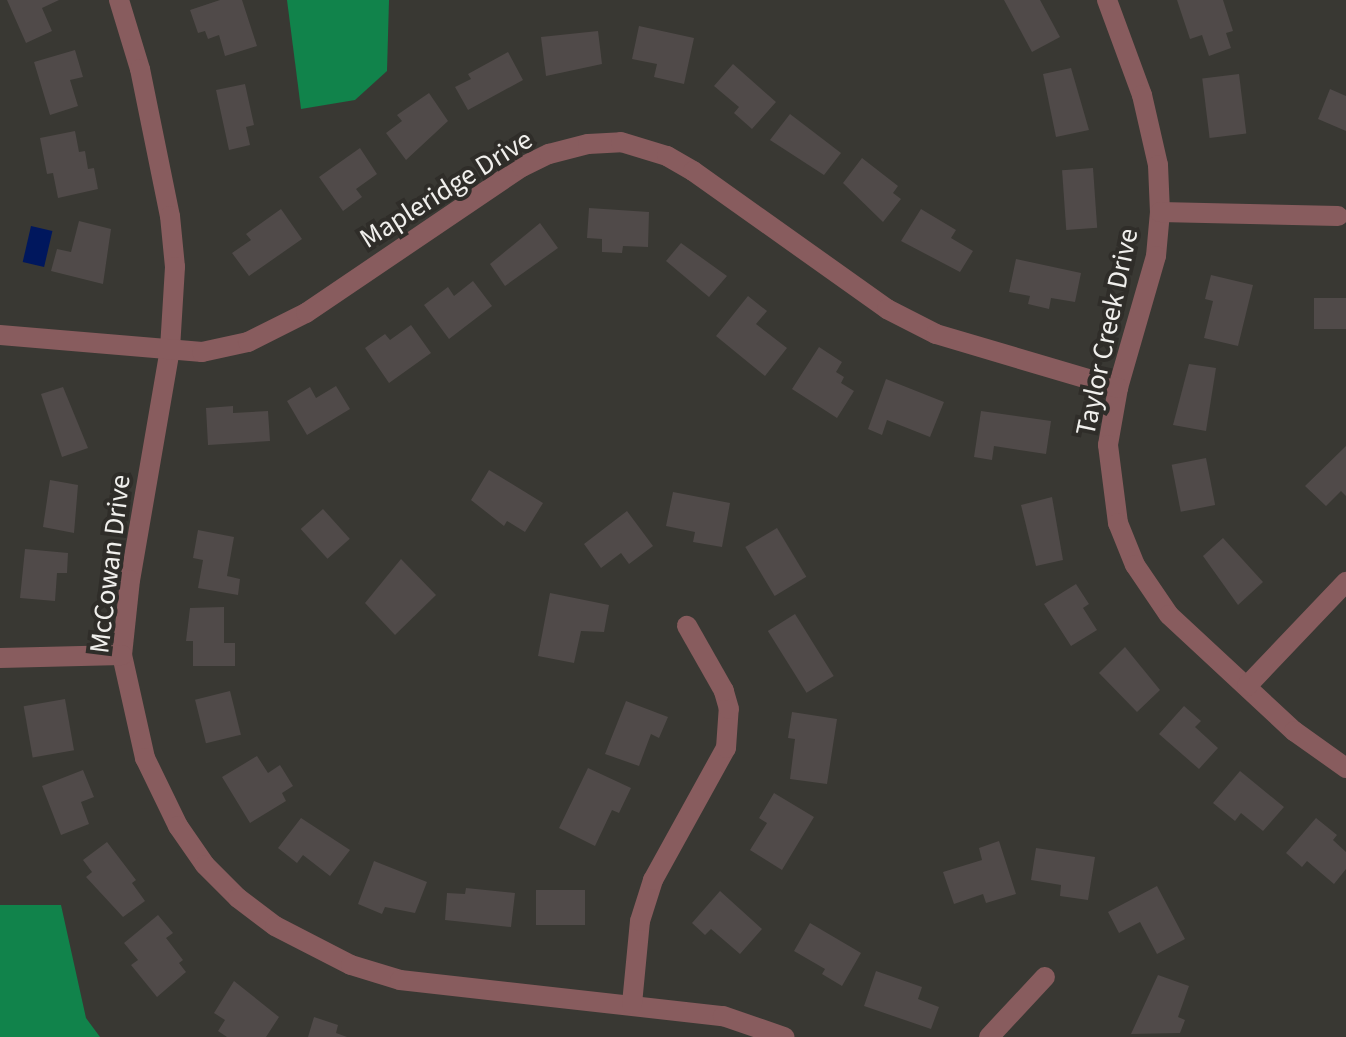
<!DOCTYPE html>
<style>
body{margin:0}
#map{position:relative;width:1346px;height:1037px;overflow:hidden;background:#393833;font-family:"Source Sans 3",sans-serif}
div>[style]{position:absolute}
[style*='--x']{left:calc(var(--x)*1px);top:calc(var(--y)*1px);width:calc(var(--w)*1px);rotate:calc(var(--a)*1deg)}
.forest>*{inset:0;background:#11834b}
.water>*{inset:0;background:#00175d;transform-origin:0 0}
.building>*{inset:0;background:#504a49;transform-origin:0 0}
.minor>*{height:20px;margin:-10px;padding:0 10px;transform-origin:10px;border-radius:10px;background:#885c5e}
span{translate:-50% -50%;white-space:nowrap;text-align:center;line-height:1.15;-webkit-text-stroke:8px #2f2d29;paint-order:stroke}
.street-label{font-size:28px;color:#f0efec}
</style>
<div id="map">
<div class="forest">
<i style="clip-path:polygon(287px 0,389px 0,387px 71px,355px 100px,301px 109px)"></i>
<i style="clip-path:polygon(0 905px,61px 905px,86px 1018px,100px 1037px,0 1037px)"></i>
</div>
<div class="water">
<i style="left:31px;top:226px;width:22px;height:37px;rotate:13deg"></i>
</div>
<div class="building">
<i style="clip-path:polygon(7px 0,59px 0,42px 8px,52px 31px,26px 43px)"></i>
<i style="clip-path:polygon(220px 0,242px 0,257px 46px,225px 56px,219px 35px,208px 39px,205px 31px,198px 33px,190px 10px)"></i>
<i style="clip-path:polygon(1004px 0,1040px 0,1060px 37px,1032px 52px)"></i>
<i style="clip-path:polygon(1177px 0,1223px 0,1233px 31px,1226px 33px,1231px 48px,1209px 56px,1202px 35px,1190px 39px)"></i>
<i style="clip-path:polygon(639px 26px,694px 38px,684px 84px,654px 77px,657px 64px,632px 59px)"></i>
<i style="clip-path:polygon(598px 31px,602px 64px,546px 76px,541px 37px)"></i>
<i style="clip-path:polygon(75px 50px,83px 77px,70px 80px,78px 106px,50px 115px,34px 62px)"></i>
<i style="clip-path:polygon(508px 52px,523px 80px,468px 110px,455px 87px,471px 79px,468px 74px)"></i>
<i style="clip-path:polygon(733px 64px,776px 102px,752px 129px,734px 113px,739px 107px,714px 86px)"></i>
<i style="clip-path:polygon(1071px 68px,1089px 130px,1056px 137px,1043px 74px)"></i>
<i style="left:1239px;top:74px;width:60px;height:37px;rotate:83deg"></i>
<i style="clip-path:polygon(245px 84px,254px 125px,246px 127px,250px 145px,229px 150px,216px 90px)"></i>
<i style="clip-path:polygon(1330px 89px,1346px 96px,1346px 131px,1318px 119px)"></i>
<i style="clip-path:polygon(429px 93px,448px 121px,406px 160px,386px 133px,402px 121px,397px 115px)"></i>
<i style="clip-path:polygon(790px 114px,841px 153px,824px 175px,770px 140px)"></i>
<i style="clip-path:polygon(75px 131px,79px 152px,85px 151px,88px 169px,94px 168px,98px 189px,58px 198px,53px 173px,47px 174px,40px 138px)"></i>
<i style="clip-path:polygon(360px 148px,377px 174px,356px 189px,362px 197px,343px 211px,319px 177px)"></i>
<i style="clip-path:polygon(862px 158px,898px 186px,893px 193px,901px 199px,883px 222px,843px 183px)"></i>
<i style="left:1093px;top:168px;width:60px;height:31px;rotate:86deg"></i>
<i style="clip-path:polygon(589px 208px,649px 212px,648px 247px,623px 246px,622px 253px,602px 252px,602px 239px,587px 238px)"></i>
<i style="clip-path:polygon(281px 209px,302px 239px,249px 276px,232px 253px,251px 240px,246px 234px)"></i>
<i style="clip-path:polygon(921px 209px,956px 230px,951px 238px,973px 251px,960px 272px,901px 241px)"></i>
<i style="clip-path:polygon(79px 221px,111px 229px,103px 284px,51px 271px,57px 249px,71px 252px)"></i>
<i style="clip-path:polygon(540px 223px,558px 248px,505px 286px,490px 264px)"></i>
<i style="clip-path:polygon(681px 243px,727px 276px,709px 297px,666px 261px)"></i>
<i style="clip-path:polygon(1016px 259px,1081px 273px,1075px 302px,1051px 298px,1049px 309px,1028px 304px,1030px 296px,1009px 292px)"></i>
<i style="clip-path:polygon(1211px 275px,1253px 285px,1238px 346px,1204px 338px,1213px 301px,1205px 299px)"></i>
<i style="clip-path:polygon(473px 281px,492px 306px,449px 339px,424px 305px,448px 287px,454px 296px)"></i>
<i style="clip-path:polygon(748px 296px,767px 311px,756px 324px,787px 348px,765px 376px,716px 336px)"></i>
<i style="left:1314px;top:298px;width:32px;height:31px"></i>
<i style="clip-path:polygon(411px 325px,431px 353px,389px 383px,365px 348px,385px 334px,390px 340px)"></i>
<i style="clip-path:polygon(819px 347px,842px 362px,836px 372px,844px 377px,841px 383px,854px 391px,837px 418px,792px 389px)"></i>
<i style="clip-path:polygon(1189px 364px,1216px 368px,1206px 431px,1173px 425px)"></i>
<i style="clip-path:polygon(886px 379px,944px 402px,930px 437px,887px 420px,882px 435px,868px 429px)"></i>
<i style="clip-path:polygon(336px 386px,350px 409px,307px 435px,287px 401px,310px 387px,316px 398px)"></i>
<i style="clip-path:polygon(63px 387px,88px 448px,62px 457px,41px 394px)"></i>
<i style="clip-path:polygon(233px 406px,233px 413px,268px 411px,270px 441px,208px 445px,206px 408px)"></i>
<i style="clip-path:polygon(981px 411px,1051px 421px,1046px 454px,994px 446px,992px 460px,974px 457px)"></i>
<i style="clip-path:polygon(1346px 446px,1346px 496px,1341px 491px,1326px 506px,1305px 486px)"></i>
<i style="left:1206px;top:458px;width:48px;height:35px;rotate:79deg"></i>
<i style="clip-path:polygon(489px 470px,543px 503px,525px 532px,507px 521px,504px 526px,471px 500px)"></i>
<i style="clip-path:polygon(50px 480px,78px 485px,74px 533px,43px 527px)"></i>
<i style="clip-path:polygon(673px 492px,730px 503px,722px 547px,693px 542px,695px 532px,666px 526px)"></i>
<i style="clip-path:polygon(1052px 497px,1063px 560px,1036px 566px,1021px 505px)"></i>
<i style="left:323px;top:509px;width:40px;height:30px;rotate:48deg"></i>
<i style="clip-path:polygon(627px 511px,653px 546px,629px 564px,621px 553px,601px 568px,584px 544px)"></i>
<i style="left:777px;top:528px;width:57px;height:37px;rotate:59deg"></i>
<i style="clip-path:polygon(198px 530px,234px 537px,227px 576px,240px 579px,238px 595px,198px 588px,203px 560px,193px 558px)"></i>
<i style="clip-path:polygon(1223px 538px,1263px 582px,1238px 605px,1203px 556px)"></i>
<i style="clip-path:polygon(25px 549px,68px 553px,67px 573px,57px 573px,55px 601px,20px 598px)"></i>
<i style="clip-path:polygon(401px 559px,436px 595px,395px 635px,365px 603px)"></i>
<i style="clip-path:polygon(1076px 584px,1089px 604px,1083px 608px,1097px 630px,1071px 646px,1044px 604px)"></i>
<i style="clip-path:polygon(550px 593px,609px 605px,604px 632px,581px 631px,574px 663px,538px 656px)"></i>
<i style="clip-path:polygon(224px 607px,224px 643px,235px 643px,235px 666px,193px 666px,193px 641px,186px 641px,190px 608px)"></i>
<i style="left:795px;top:614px;width:73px;height:32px;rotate:58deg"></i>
<i style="clip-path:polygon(1125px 647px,1160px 690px,1137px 712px,1099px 673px)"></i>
<i style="left:230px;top:691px;width:45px;height:36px;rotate:76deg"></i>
<i style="left:65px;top:699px;width:52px;height:42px;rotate:80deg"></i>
<i style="clip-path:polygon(626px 701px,668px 717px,659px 738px,651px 734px,639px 766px,605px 754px)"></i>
<i style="clip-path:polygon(1184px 706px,1201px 721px,1195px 727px,1218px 748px,1199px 769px,1159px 734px)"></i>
<i style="clip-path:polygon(792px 712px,837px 719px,827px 784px,790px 779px,795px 739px,788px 738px)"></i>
<i style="clip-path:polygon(257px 756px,268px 773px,280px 765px,293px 786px,282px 793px,286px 801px,250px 823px,222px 777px)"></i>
<i style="clip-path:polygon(588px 768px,631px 788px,619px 813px,612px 810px,595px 846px,559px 828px)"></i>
<i style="clip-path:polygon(83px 770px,94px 797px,81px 802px,89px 824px,61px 835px,42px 786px)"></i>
<i style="clip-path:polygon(1240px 771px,1284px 807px,1263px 831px,1241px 813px,1235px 821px,1213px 803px)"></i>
<i style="clip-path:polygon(774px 793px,814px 817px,782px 870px,750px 850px,767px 823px,759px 818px)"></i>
<i style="clip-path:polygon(301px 818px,350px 850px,330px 876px,303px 855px,297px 863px,278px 848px)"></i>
<i style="clip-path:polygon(1316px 818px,1337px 835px,1333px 840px,1346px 852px,1346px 869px,1334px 884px,1307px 861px,1302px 867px,1286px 853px)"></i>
<i style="clip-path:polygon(999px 841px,1016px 894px,986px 903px,983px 894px,954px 904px,943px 872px,982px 860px,979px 848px)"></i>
<i style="clip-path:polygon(107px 842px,136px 880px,132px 883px,145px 901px,123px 917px,86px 877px,92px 872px,83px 860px)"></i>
<i style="clip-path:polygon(1036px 848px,1095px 857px,1088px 900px,1060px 896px,1061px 885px,1031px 880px)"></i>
<i style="clip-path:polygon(374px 861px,427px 882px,415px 913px,385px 907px,382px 914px,358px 904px)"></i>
<i style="clip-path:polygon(1157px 886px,1185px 939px,1157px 954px,1140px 922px,1119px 933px,1108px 912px)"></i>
<i style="clip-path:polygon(466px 888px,515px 893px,511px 927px,445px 920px,447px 893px,465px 894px)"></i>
<i style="left:536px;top:890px;width:49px;height:35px"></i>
<i style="clip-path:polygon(720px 891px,762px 929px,740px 954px,711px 929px,705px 935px,692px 923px)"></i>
<i style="clip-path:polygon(158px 915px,173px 933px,166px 938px,183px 960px,179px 963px,186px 972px,157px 997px,131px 965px,138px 960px,124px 943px)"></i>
<i style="clip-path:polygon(810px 923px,861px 953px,842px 986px,822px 974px,825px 969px,794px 951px)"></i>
<i style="clip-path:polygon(876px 971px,922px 987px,918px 999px,939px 1007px,931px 1029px,864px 1006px)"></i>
<i style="clip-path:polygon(1158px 975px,1189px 986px,1178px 1017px,1185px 1020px,1180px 1033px,1131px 1034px)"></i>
<i style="clip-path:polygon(234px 981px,279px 1017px,266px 1037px,227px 1037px,218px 1031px,225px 1020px,214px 1013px)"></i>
<i style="clip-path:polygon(314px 1017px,338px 1025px,336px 1033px,347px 1037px,308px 1037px)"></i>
</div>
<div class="minor">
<i style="--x:119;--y:0;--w:72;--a:73.1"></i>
<i style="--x:140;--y:69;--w:150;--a:78.5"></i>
<i style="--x:170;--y:216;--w:51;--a:84.4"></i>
<i style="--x:175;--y:267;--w:82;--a:93.5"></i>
<i style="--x:170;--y:349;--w:234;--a:99.8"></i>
<i style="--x:130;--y:580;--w:75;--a:96.1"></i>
<i style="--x:122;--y:655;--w:106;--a:77.4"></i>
<i style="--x:145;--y:758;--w:76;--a:64.1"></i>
<i style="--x:178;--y:826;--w:47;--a:55.3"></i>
<i style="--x:205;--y:865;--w:47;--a:45"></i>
<i style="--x:238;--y:898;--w:46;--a:37.1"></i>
<i style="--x:275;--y:926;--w:85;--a:27.2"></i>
<i style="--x:351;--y:965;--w:51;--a:17"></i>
<i style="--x:400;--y:980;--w:325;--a:6.4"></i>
<i style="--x:723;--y:1016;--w:65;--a:19"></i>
<i style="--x:1107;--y:0;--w:101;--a:69.8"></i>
<i style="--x:1142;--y:95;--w:72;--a:77.1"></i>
<i style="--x:1158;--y:165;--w:47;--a:87.6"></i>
<i style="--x:1160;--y:212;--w:44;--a:95.2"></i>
<i style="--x:1156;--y:256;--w:137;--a:106.1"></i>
<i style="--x:1118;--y:388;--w:58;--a:100"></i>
<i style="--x:1108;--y:445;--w:79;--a:82.7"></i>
<i style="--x:1118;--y:523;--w:45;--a:68"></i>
<i style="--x:1135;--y:565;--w:60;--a:55.8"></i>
<i style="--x:1169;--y:615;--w:171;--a:42.9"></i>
<i style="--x:1294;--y:731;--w:64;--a:35.4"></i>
<i style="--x:1160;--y:212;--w:178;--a:1.3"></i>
<i style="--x:0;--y:335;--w:203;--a:4.8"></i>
<i style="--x:202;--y:352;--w:47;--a:-12.3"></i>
<i style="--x:248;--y:342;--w:65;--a:-26.6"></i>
<i style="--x:306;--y:313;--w:261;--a:-34.1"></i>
<i style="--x:522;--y:167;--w:30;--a:-26"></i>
<i style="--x:549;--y:154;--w:40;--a:-14.4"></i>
<i style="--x:588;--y:144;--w:33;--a:-3"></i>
<i style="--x:621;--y:142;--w:48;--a:16.9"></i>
<i style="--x:667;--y:156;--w:30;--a:30"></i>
<i style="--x:693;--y:171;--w:238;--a:35.4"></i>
<i style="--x:887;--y:309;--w:55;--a:27"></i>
<i style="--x:936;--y:334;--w:190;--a:16.5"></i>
<i style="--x:0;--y:658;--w:122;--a:-1.4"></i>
<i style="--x:1247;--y:686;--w:144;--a:-46.4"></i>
<i style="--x:632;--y:1004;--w:83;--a:-84.5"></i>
<i style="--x:640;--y:921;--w:43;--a:-72.4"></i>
<i style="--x:653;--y:880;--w:151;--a:-61.1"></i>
<i style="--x:726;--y:748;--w:39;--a:-86"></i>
<i style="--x:729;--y:709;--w:19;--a:-106"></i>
<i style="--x:724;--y:691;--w:75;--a:-119.6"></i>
<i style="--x:989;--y:1037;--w:82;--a:-47"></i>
</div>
<div class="street-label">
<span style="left:446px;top:189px;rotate:-32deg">Mapleridge Drive</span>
<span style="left:1107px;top:332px;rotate:-78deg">Taylor Creek Drive</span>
<span style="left:110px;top:564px;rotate:-83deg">McCowan Drive</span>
</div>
</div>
